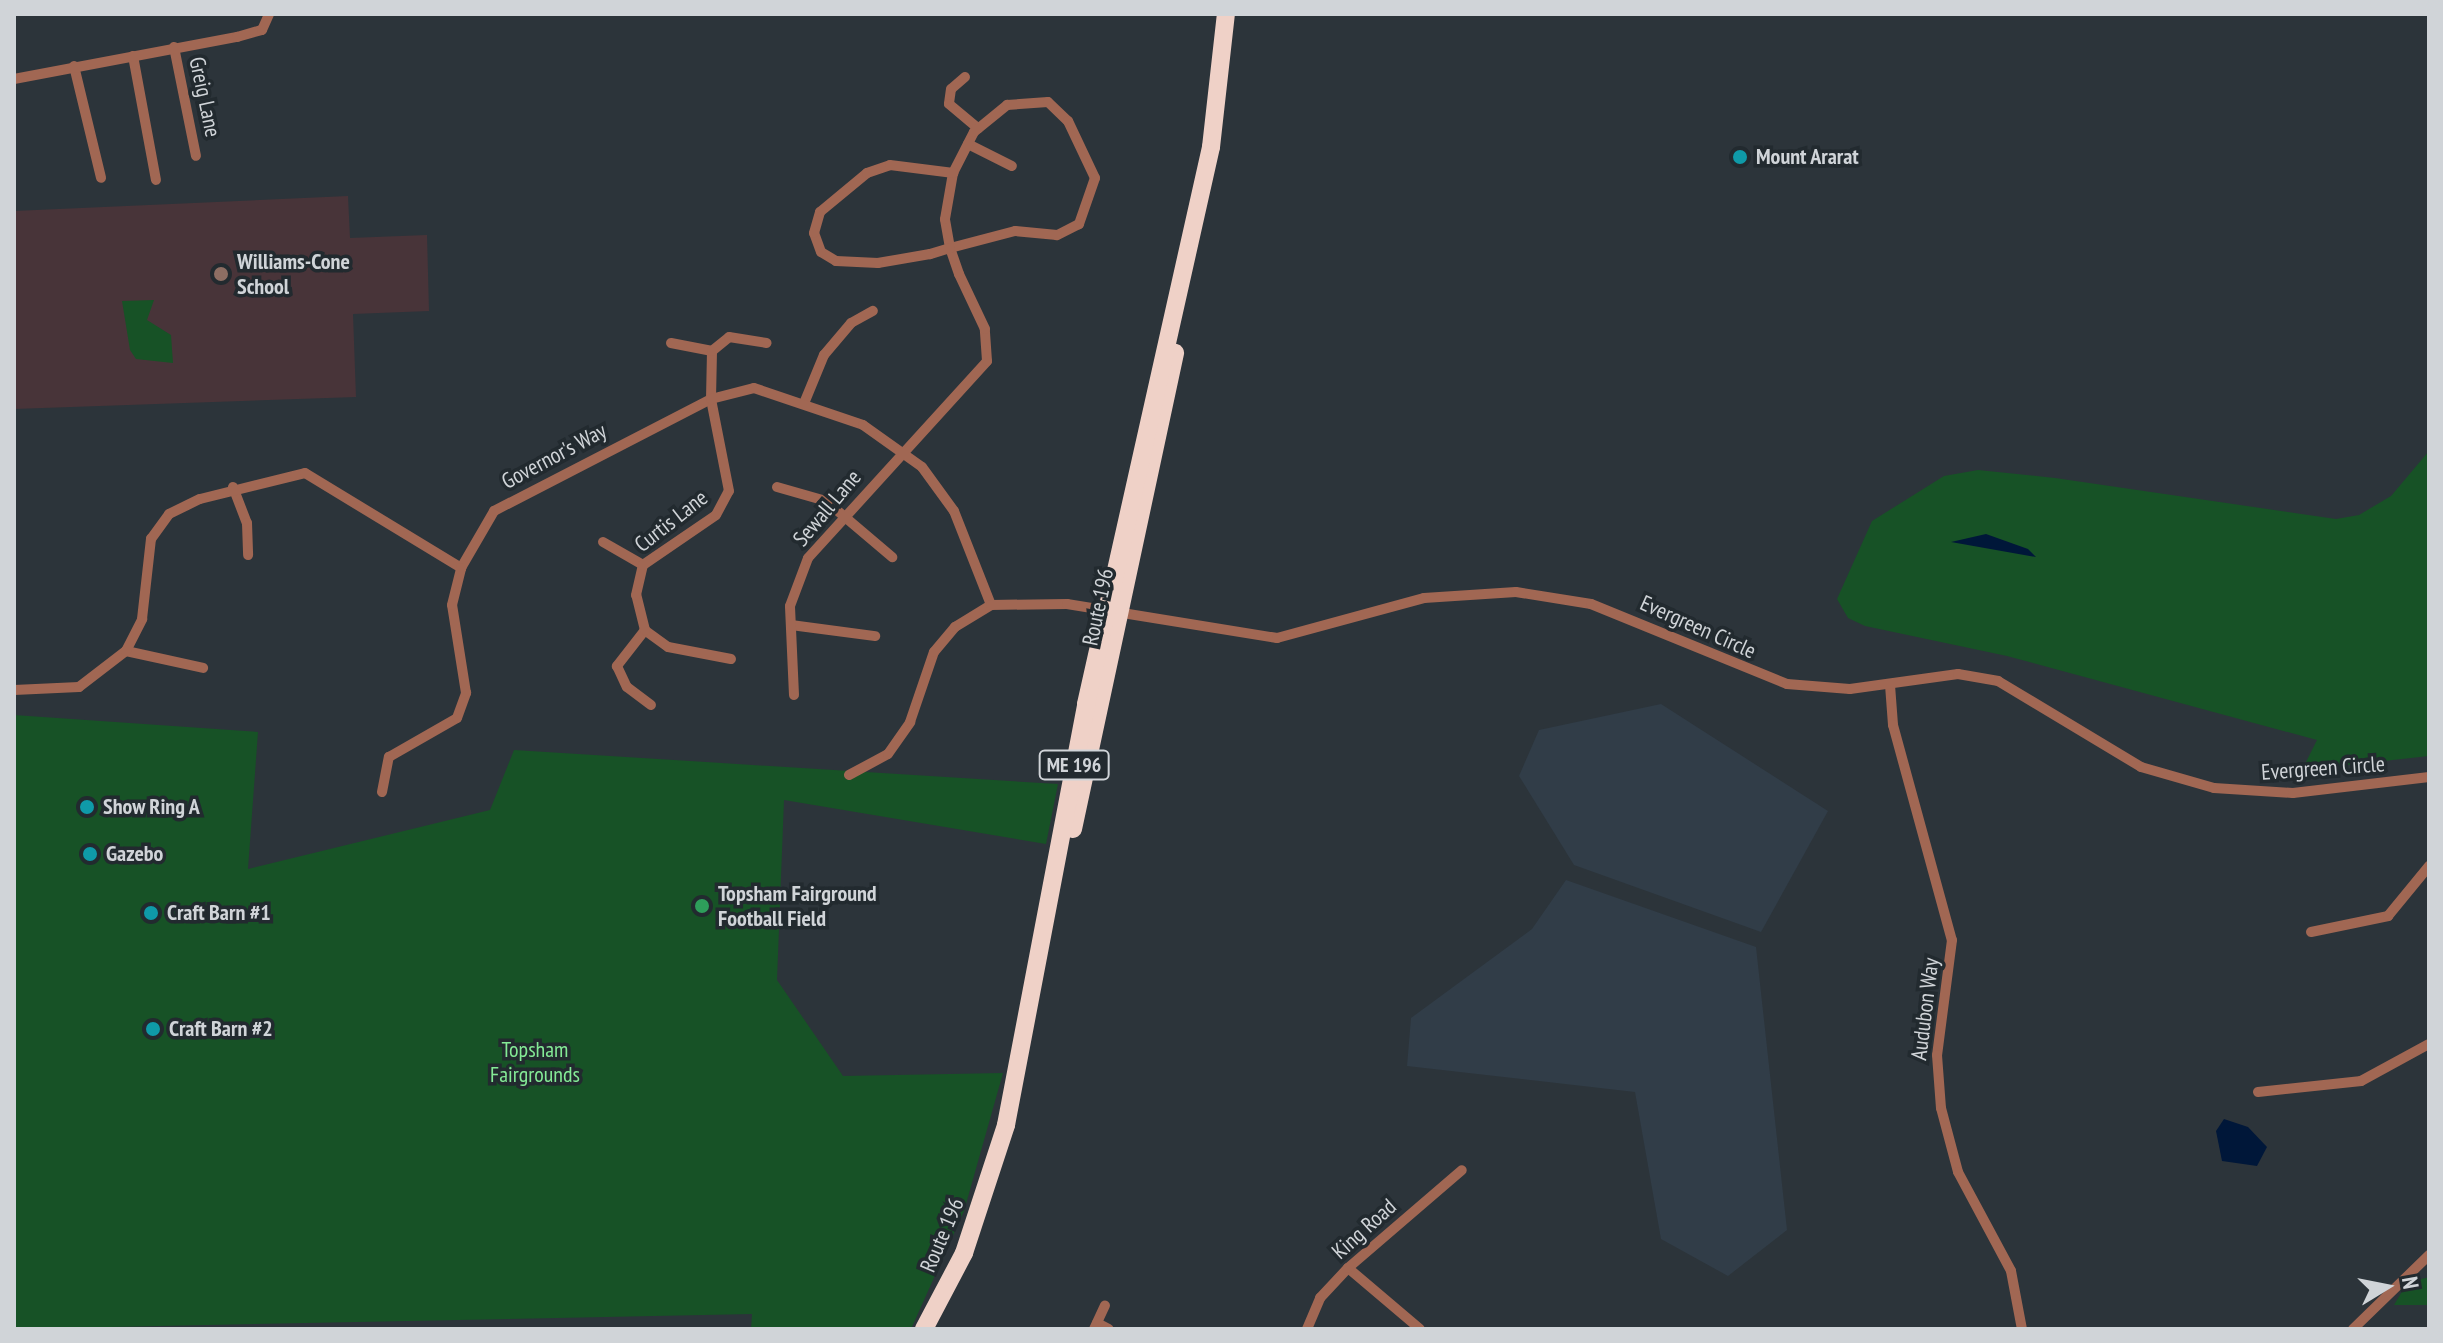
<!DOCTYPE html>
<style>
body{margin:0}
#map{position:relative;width:2443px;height:1343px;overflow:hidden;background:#2c343a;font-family:"PT Sans Narrow",sans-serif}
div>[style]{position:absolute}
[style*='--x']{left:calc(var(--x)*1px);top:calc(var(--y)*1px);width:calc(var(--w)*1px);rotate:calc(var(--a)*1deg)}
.built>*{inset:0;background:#313d48}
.education>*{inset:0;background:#483439}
.green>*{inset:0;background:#175226}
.water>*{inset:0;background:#001739}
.street>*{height:10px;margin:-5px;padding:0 5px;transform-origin:5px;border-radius:5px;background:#a16753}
.highway>*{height:18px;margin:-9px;padding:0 9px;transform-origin:9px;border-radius:9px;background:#efd1c7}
.dots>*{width:22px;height:22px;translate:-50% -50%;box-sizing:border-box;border:4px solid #222a2f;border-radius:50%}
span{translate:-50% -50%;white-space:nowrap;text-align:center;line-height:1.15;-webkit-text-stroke:7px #222a2f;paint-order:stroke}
.shield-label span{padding:2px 6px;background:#222a2f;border:2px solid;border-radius:6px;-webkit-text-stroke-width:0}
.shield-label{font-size:20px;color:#d0d4d8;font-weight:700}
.street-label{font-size:22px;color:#d0d4d8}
.poi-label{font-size:22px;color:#d0d4d8;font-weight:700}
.left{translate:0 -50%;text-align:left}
.park-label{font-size:22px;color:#84ea96}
.frame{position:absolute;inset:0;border:16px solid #d0d4d8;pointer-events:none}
.north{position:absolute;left:2347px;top:1247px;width:80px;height:80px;-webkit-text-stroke:6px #222a2f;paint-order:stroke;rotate:80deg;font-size:22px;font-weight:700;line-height:32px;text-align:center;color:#d0d4d8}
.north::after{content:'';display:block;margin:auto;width:28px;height:36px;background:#d0d4d8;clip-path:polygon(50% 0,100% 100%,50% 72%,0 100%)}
</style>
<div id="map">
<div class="built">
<i style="clip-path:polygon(1661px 704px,1828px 811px,1761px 932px,1574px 865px,1519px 776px,1539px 730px)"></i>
<i style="clip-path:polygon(1566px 880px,1756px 947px,1787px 1230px,1728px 1276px,1661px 1239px,1635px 1092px,1407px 1066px,1411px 1018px,1532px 929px)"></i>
</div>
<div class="education">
<i style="clip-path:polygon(348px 196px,350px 238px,427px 235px,429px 311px,353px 314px,356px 397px,14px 409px,14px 211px)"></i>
</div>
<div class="green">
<i style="clip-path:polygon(154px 300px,147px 320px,171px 335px,173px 363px,136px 359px,130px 350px,122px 301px)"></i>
<i style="clip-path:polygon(2429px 451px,2429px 756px,2302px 770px,2317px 740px,2007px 656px,1865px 626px,1848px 618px,1837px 599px,1872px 521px,1944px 476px,1978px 470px,2055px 478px,2336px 519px,2359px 515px,2391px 496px)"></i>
<i style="clip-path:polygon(14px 715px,258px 732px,248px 869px,490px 810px,514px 750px,1058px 784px,1046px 844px,784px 800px,777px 980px,843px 1076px,1003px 1073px,964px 1211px,911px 1329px,751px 1329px,752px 1314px,14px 1329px)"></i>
<i style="clip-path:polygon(2429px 1277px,2429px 1305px,2394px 1305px,2407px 1283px)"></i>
</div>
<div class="water">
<i style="clip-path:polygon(1986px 534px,2028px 549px,2036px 557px,1951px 542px)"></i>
<i style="clip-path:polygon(2224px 1119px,2248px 1127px,2267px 1147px,2257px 1166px,2222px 1161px,2216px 1131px)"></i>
</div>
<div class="street">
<i style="--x:174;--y:47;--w:111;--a:78.6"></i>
<i style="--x:133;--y:56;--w:126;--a:79.5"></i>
<i style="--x:74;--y:66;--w:115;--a:76.4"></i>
<i style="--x:965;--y:77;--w:18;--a:139"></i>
<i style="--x:951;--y:89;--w:15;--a:98"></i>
<i style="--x:949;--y:104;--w:38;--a:40"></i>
<i style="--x:14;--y:79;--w:227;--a:-10.7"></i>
<i style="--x:237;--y:37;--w:26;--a:-16"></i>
<i style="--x:262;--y:30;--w:17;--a:-66"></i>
<i style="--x:968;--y:144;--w:49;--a:26.6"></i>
<i style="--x:671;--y:343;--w:42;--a:11"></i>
<i style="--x:805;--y:401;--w:50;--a:-67.6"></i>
<i style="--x:824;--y:355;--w:42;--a:-49.8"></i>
<i style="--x:851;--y:323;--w:25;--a:-29"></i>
<i style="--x:233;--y:487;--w:39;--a:69"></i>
<i style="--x:247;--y:523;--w:32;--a:88"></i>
<i style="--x:777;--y:487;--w:51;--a:15.9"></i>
<i style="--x:826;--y:501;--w:87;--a:40.3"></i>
<i style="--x:603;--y:542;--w:46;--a:29.9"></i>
<i style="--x:791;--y:625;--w:85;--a:7.5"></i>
<i style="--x:645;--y:630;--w:46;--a:127.9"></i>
<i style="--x:617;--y:666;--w:23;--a:65"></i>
<i style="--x:627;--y:687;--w:30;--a:37"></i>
<i style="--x:126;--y:651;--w:79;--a:12.4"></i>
<i style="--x:731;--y:659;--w:64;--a:-169.2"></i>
<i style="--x:668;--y:647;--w:29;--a:-144"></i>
<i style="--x:645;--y:630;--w:36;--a:-104"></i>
<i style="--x:636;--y:595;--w:31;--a:-77"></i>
<i style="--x:643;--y:565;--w:88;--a:-34.4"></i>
<i style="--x:716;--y:515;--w:27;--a:-62"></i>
<i style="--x:729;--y:491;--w:94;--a:-101.1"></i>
<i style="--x:711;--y:399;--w:48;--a:-88.8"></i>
<i style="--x:712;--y:351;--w:22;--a:-39"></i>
<i style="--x:729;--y:337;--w:38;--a:9"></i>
<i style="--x:1890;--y:685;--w:40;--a:85.7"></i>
<i style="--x:1893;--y:725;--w:223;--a:74.7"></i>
<i style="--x:1952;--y:940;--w:116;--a:97.4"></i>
<i style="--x:1937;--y:1055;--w:53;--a:85.7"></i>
<i style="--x:1941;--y:1108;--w:66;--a:75.1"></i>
<i style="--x:1958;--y:1172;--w:112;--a:61.8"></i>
<i style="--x:2011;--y:1271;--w:59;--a:79.3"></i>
<i style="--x:14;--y:690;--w:65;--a:-2.6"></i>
<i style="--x:79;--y:687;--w:59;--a:-37.5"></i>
<i style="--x:126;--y:651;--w:36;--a:-63"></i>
<i style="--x:142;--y:619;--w:81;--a:-83.6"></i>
<i style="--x:151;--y:539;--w:31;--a:-54"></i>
<i style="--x:169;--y:514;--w:34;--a:-26"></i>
<i style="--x:200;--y:499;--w:108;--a:-13.9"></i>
<i style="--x:305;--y:473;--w:183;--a:31.3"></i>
<i style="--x:461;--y:568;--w:66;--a:-59.9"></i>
<i style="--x:494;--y:511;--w:244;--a:-27.3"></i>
<i style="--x:711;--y:399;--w:44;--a:-14.3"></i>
<i style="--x:754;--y:388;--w:115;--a:18.7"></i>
<i style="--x:863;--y:425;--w:72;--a:35.4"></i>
<i style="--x:922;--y:467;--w:54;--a:54"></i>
<i style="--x:954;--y:511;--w:101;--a:68.5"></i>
<i style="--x:794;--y:695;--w:89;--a:-92.6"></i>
<i style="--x:790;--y:606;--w:51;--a:-69.4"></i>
<i style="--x:808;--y:558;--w:266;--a:-47.7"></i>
<i style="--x:987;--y:361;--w:32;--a:-94"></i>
<i style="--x:985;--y:329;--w:61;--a:-115.3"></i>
<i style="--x:959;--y:274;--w:28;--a:-109"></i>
<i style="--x:950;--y:248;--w:29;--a:-100"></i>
<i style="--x:945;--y:219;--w:47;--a:-80.1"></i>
<i style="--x:953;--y:173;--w:46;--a:-62.9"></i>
<i style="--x:974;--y:132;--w:43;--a:-39.3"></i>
<i style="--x:1007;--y:105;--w:41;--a:-4.2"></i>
<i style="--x:1048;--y:102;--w:28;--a:44"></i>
<i style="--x:1068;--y:121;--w:63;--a:64.7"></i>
<i style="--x:1095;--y:178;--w:49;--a:109.2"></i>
<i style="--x:1079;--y:224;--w:25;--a:153"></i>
<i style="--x:1057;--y:235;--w:42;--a:-174.6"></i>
<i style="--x:1015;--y:231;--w:67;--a:165.3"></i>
<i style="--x:950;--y:248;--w:21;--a:163"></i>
<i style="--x:930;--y:254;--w:53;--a:170.2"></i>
<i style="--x:878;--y:263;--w:42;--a:-177.3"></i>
<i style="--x:836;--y:261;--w:17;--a:-149"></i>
<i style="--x:821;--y:252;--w:20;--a:-110"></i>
<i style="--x:814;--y:233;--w:22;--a:-74"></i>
<i style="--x:820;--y:212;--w:61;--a:-39.7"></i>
<i style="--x:867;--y:173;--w:24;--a:-19"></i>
<i style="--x:890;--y:165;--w:64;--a:7.2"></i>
<i style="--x:849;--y:775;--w:44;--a:-28.3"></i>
<i style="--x:888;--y:754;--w:39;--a:-55"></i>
<i style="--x:910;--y:722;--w:74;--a:-71.1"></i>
<i style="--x:934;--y:652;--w:33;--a:-50"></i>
<i style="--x:955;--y:627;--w:42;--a:-31.4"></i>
<i style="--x:991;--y:605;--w:76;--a:-0.8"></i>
<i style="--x:1067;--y:604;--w:213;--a:9.2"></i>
<i style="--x:1277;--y:638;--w:152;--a:-15.2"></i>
<i style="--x:1424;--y:598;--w:92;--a:-3.7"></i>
<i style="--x:1516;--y:592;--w:76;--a:9.1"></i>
<i style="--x:1591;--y:604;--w:212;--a:22.2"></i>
<i style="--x:1787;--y:684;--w:63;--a:4.5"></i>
<i style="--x:1850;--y:689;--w:109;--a:-7.9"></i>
<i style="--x:1958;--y:674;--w:41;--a:9.9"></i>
<i style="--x:1998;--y:681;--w:167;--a:31"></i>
<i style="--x:2141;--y:767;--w:76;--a:16"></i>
<i style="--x:2214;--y:788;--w:79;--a:3.6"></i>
<i style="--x:2293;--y:793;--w:137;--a:-6.7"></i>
<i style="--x:382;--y:792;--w:36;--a:-79"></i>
<i style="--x:389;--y:757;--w:78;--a:-29.8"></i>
<i style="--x:457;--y:718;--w:27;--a:-70"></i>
<i style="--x:466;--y:693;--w:89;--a:-99"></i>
<i style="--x:452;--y:605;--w:38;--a:-76"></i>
<i style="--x:2311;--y:932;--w:79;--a:-11.7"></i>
<i style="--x:2388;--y:916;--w:65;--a:-50.6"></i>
<i style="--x:2258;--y:1092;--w:104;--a:-6.1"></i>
<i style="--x:2361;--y:1081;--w:77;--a:-28.6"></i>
<i style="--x:1348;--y:1268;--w:94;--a:40.3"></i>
<i style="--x:1097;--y:1323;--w:13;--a:27"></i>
<i style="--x:1094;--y:1329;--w:26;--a:-65"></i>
<i style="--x:1307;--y:1329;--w:34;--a:-67"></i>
<i style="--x:1320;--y:1298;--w:41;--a:-47"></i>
<i style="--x:1348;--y:1268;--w:150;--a:-40.7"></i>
<i style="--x:2353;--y:1329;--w:106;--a:-44.2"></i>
</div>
<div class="highway">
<i style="--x:1073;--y:829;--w:487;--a:-77.9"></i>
<i style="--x:924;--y:1329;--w:86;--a:-62.2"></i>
<i style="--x:964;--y:1253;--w:135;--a:-71.8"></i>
<i style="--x:1006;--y:1125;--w:429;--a:-79.2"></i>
<i style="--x:1086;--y:704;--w:571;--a:-77.35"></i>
<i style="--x:1211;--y:147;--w:134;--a:-83.6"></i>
</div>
<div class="dots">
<i style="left:1740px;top:157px;background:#0f9aa8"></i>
<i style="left:221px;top:274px;background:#8d6e63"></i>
<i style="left:87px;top:807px;background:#0f9aa8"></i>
<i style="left:90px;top:854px;background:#0f9aa8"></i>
<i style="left:702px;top:906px;background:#2e9e5b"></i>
<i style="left:151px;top:913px;background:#0f9aa8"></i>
<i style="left:153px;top:1029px;background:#0f9aa8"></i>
</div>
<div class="shield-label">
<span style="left:1074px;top:765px">ME 196</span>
</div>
<div class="street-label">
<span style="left:205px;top:97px;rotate:78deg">Greig Lane</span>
<span style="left:554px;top:456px;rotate:-28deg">Governor's Way</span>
<span style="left:827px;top:508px;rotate:-50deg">Sewall Lane</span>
<span style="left:671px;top:521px;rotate:-38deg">Curtis Lane</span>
<span style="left:1098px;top:607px;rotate:-78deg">Route 196</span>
<span style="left:1698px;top:627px;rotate:24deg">Evergreen Circle</span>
<span style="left:2323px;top:768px;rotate:-4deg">Evergreen Circle</span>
<span style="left:1925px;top:1009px;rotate:-83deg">Audubon Way</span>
<span style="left:1364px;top:1229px;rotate:-42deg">King Road</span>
<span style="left:942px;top:1235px;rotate:-67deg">Route 196</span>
</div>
<div class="poi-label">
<span class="left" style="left:1756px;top:157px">Mount Ararat</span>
<span class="left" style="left:237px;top:274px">Williams-Cone<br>School</span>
<span class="left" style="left:103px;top:807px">Show Ring A</span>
<span class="left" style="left:106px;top:854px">Gazebo</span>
<span class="left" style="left:718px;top:906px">Topsham Fairground<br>Football Field</span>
<span class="left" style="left:167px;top:913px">Craft Barn #1</span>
<span class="left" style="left:169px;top:1029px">Craft Barn #2</span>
</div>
<div class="park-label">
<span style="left:535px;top:1062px">Topsham<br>Fairgrounds</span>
</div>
<div class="frame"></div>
<div class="north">N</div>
</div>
